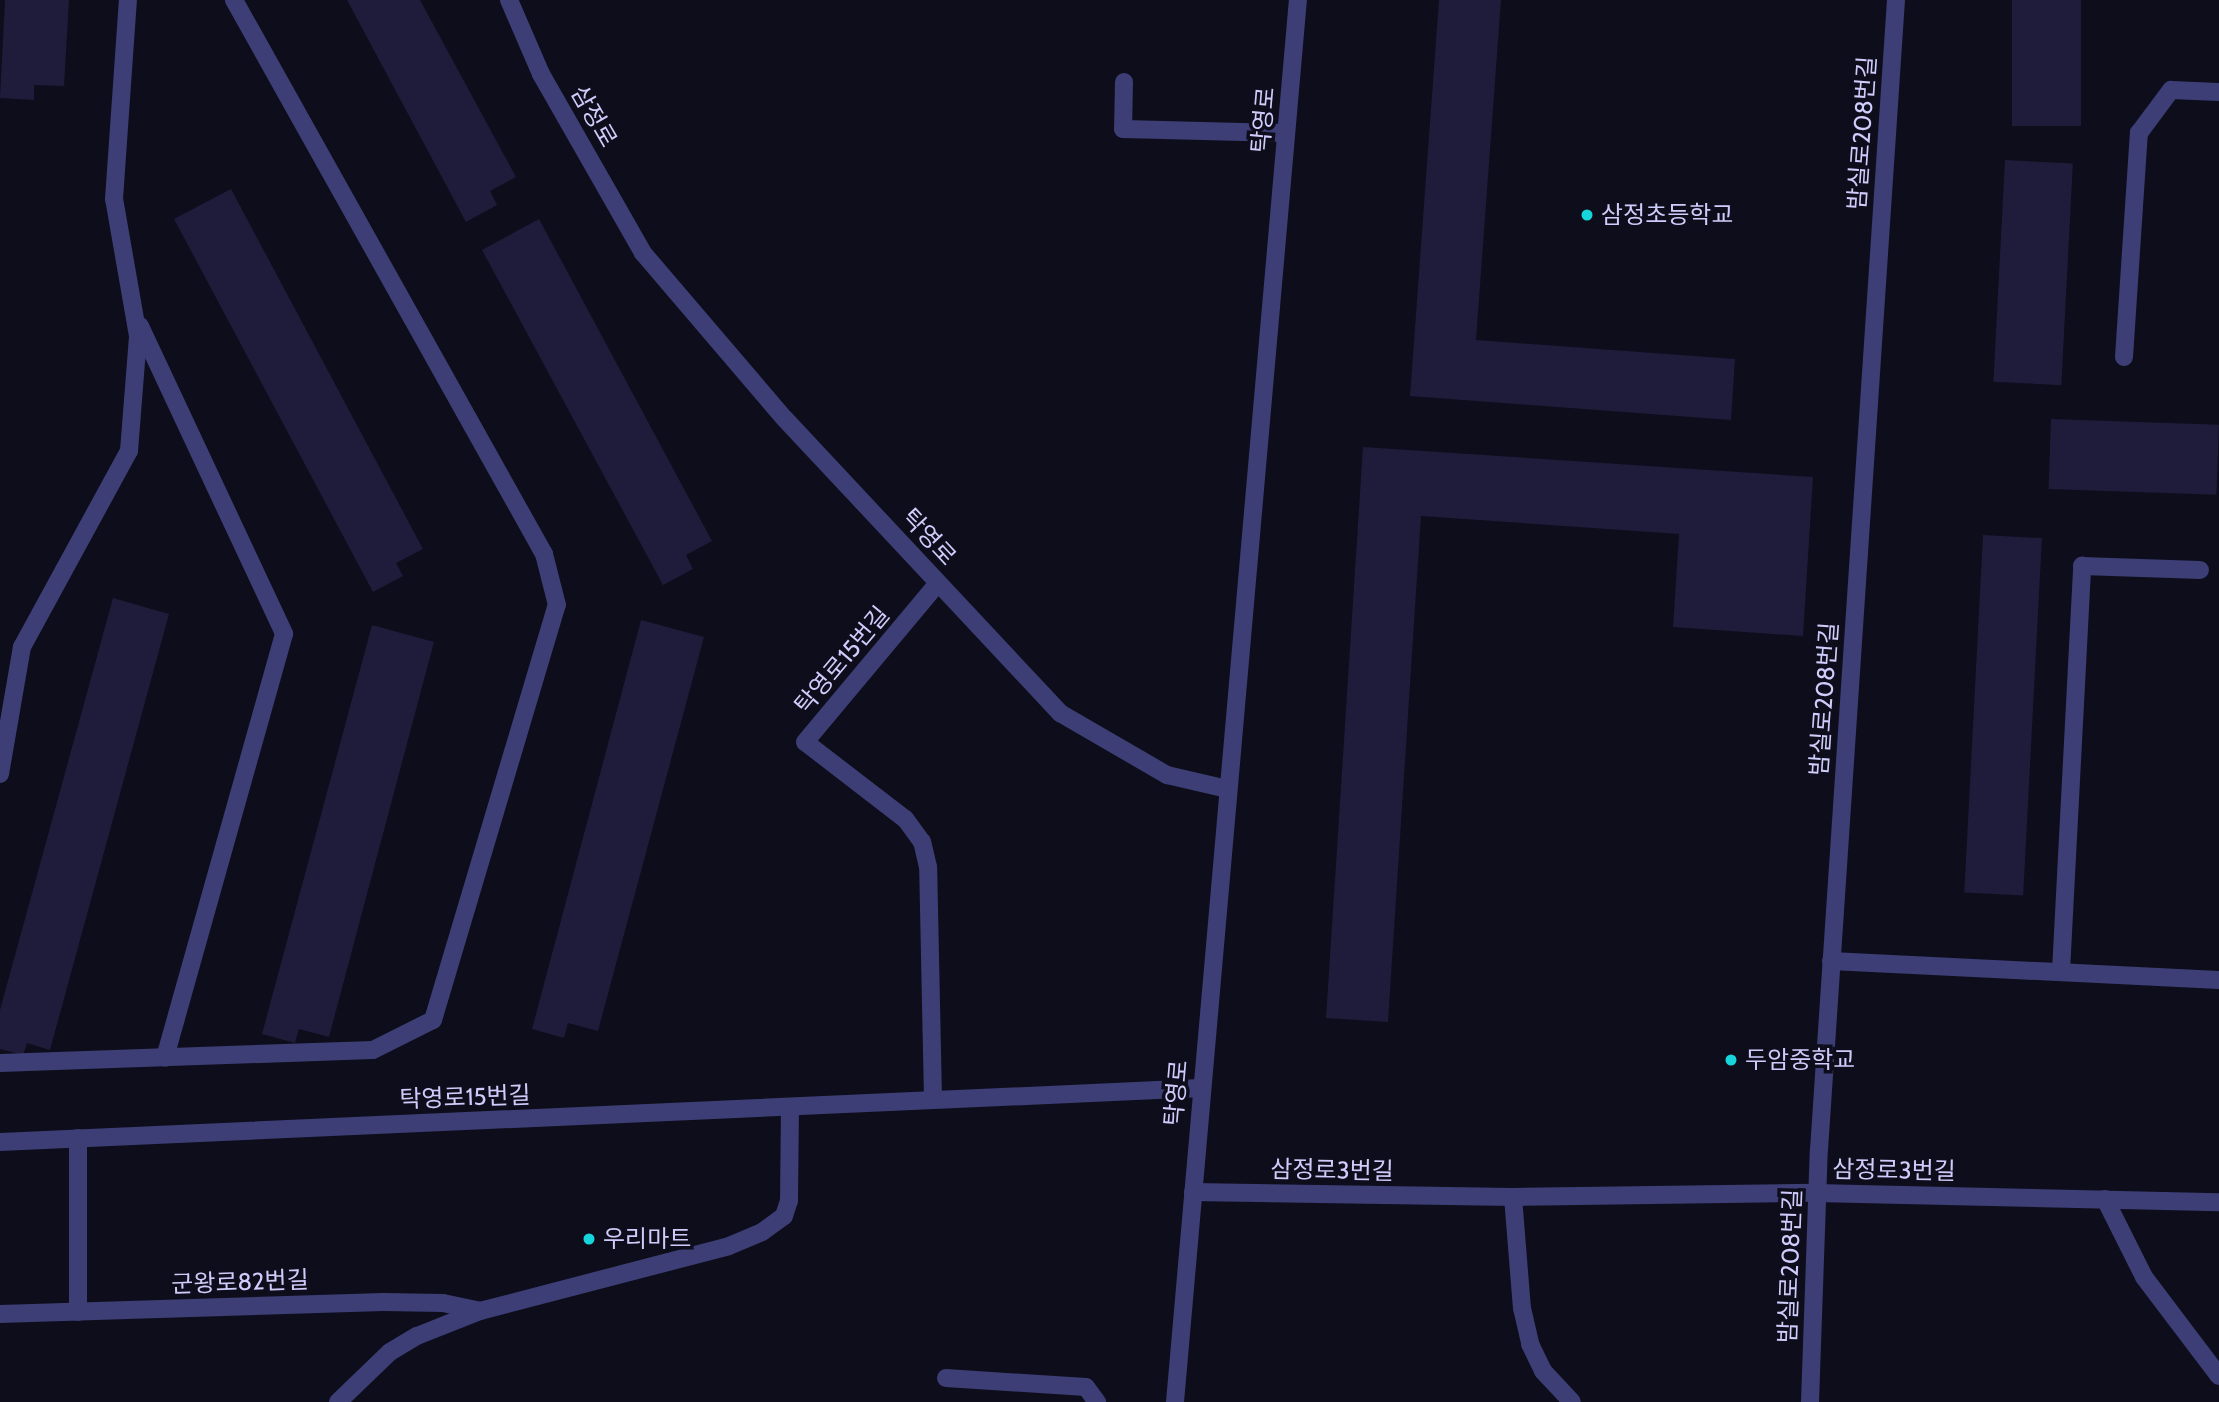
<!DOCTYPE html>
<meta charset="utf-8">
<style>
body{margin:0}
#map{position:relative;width:2219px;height:1402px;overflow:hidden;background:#0e0d1b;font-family:Cabin,"Noto Sans KR",sans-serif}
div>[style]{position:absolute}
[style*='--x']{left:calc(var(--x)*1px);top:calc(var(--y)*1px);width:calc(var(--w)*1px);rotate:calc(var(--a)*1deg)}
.building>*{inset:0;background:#1f1b3a;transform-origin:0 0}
.minor>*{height:18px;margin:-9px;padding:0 9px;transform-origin:9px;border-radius:9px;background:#3c3e75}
.dots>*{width:19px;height:19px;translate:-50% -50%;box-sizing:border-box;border:4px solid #0e0d1b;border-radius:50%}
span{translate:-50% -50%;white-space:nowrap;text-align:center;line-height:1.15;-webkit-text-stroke:7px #0e0d1b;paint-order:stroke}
.street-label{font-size:24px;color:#ceccfa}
.poi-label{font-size:24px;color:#ceccfa}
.left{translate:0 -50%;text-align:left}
</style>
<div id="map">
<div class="building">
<i style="clip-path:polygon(5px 0,69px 0,64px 86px,34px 85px,34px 100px,0 98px)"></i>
<i style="clip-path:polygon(347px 0,420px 0,516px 177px,490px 191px,497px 205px,466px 222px)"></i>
<i style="clip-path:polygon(1439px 0,1501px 0,1476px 340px,1735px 359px,1731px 420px,1410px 396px)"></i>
<i style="left:2012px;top:0;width:69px;height:126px"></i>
<i style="left:2005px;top:160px;width:68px;height:222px;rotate:3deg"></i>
<i style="clip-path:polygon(231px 189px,423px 549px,396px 563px,403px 576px,373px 592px,174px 219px)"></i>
<i style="clip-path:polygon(539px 219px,712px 541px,686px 555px,693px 569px,663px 585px,482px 250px)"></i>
<i style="left:2051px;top:419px;width:168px;height:70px;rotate:2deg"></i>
<i style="clip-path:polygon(1363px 447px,1813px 477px,1803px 636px,1673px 627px,1679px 534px,1421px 516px,1388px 1022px,1326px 1018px)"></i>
<i style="left:1983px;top:535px;width:59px;height:358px;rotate:3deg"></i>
<i style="clip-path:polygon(113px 598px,169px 614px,50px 1050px,27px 1043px,23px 1055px,0 1049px,0 1010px)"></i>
<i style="clip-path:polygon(641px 620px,704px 637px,598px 1031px,568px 1023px,564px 1038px,532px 1029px)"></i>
<i style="clip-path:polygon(372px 625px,434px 642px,329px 1037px,299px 1029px,295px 1043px,262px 1034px)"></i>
</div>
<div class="minor">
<i style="--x:509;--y:0;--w:81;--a:66.6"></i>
<i style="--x:541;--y:74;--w:206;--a:60.3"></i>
<i style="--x:643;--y:253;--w:218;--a:49.5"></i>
<i style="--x:785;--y:419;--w:403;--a:46.9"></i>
<i style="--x:1060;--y:713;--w:124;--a:30.1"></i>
<i style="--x:1167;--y:775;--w:62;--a:13.1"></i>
<i style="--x:1124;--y:82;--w:47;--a:91.2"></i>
<i style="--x:1123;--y:129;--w:163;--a:1.4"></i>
<i style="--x:140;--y:326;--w:340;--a:64.9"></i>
<i style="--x:284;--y:634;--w:440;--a:105.7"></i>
<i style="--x:2124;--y:357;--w:225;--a:-86.2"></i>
<i style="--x:2139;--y:133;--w:54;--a:-53.3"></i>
<i style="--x:2171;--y:90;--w:48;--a:2.4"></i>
<i style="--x:0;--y:774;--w:129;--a:-80.2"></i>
<i style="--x:22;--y:647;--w:223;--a:-61.4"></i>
<i style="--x:129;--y:451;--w:115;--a:-85.5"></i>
<i style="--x:138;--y:336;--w:139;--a:-99.9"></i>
<i style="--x:114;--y:199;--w:199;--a:-86"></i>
<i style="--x:1831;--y:961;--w:388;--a:2.8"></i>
<i style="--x:2061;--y:971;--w:406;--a:-87"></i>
<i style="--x:2082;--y:566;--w:118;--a:1.9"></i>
<i style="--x:0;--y:1063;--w:373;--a:-2"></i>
<i style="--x:373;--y:1050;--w:67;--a:-26.6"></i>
<i style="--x:433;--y:1020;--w:433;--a:-73.4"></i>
<i style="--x:557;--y:605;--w:53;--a:-104.3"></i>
<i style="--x:544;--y:554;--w:635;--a:-119.23"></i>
<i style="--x:933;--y:1099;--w:232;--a:-91.2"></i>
<i style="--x:928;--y:867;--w:26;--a:-103"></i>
<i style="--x:922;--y:842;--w:29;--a:-126"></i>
<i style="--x:905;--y:819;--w:126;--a:-142.4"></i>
<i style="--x:805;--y:742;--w:207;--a:-50.1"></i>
<i style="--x:78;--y:1138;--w:174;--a:90"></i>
<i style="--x:0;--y:1142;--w:1202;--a:-2.57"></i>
<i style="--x:1193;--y:1192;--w:320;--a:0.9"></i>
<i style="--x:1513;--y:1197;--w:303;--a:-0.8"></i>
<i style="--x:1816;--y:1193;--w:403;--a:1.3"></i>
<i style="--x:1513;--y:1197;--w:111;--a:85.4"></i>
<i style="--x:1522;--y:1308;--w:37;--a:77"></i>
<i style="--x:1530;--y:1344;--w:30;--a:64"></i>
<i style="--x:1543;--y:1371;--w:42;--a:46.9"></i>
<i style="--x:2105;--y:1199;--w:87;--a:63.4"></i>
<i style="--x:2144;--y:1277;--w:124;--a:52.9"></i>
<i style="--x:0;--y:1314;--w:383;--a:-1.8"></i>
<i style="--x:383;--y:1302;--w:60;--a:1"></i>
<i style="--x:443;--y:1303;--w:38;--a:12"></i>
<i style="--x:946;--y:1378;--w:140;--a:3.7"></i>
<i style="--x:1086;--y:1387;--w:19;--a:54"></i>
<i style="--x:338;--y:1402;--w:72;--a:-43.9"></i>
<i style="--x:390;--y:1352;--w:31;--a:-31"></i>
<i style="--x:417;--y:1336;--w:68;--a:-21.6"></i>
<i style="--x:480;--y:1311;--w:257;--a:-14.6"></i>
<i style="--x:729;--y:1246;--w:36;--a:-23"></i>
<i style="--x:762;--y:1232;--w:27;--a:-36"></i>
<i style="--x:784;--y:1216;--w:16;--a:-72"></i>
<i style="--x:789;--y:1201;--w:94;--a:-89.4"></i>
<i style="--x:1175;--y:1402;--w:1407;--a:-84.99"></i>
<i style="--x:1810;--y:1402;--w:252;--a:-88"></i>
<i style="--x:1819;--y:1150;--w:1153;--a:-86.17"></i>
</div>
<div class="dots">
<i style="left:1587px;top:215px;background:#16d5db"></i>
<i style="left:1731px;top:1060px;background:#16d5db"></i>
<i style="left:589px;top:1239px;background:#16d5db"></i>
</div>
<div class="street-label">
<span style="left:594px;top:116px;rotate:60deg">삼정로</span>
<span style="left:1263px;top:120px;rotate:-85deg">탁영로</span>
<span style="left:1862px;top:133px;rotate:-86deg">밤실로208번길</span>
<span style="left:929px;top:537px;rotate:47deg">탁영로</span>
<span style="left:842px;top:660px;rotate:-50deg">탁영로15번길</span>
<span style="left:1824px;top:699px;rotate:-86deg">밤실로208번길</span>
<span style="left:1176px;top:1093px;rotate:-85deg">탁영로</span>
<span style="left:465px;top:1097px;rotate:-2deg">탁영로15번길</span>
<span style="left:1332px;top:1170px;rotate:1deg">삼정로3번길</span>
<span style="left:1894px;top:1170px;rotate:1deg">삼정로3번길</span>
<span style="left:1790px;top:1266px;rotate:-88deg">밤실로208번길</span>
<span style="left:240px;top:1282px;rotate:-2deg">군왕로82번길</span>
</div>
<div class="poi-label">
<span class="left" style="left:1601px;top:215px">삼정초등학교</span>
<span class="left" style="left:1745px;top:1060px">두암중학교</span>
<span class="left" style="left:603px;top:1239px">우리마트</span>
</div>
</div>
